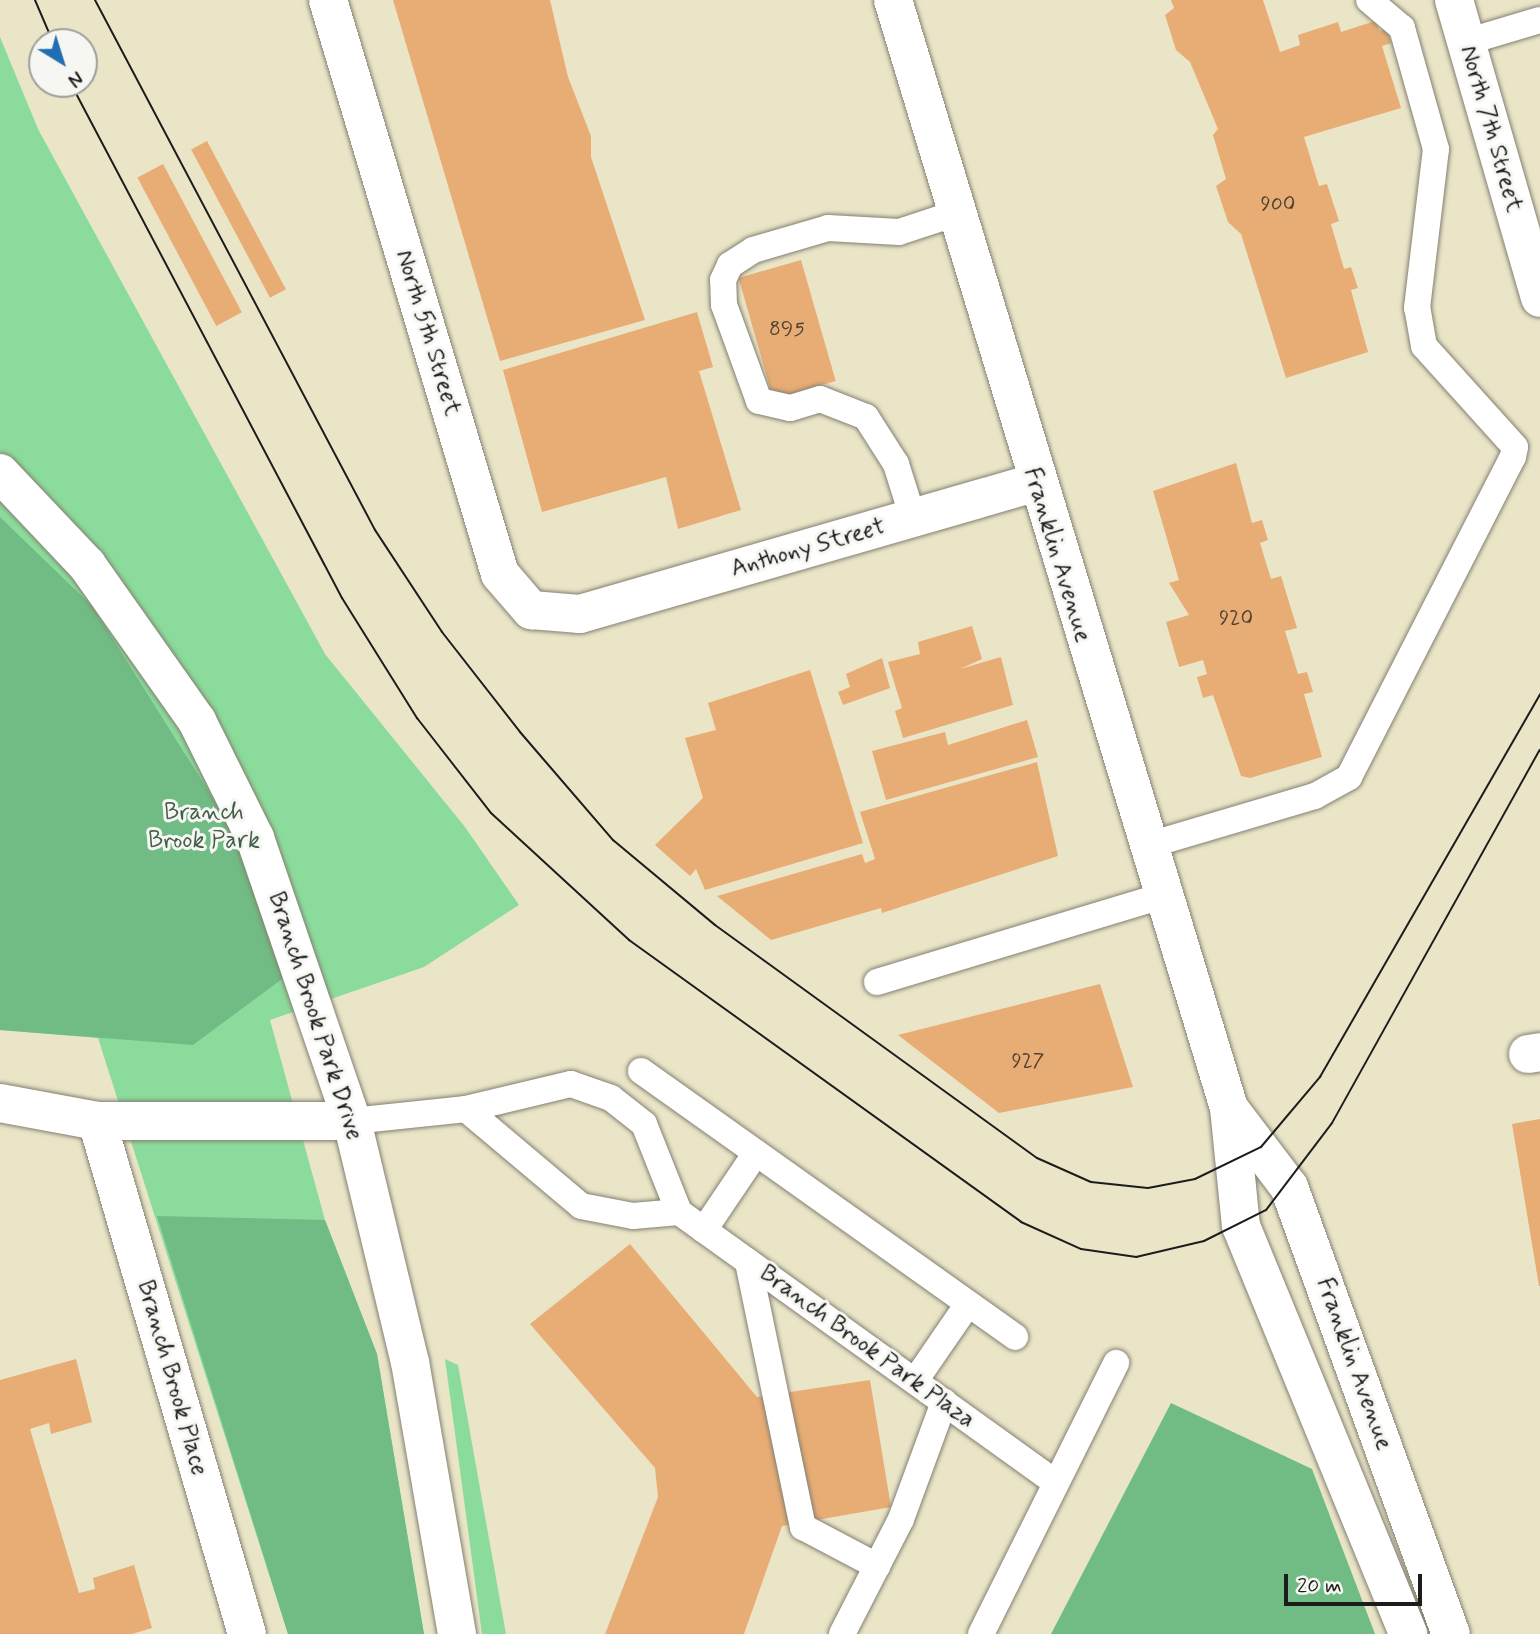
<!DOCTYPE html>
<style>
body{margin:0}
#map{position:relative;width:1540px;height:1634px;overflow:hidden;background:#ebe5c8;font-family:Mynerve,sans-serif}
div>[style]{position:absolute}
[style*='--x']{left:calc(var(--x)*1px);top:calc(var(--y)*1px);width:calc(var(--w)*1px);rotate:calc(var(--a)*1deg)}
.green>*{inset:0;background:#8bdc9c}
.forest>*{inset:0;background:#70bc84}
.building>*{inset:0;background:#e8ad75;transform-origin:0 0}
.roads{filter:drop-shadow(0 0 2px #848072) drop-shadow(0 0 2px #848072)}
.service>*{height:26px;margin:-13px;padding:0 13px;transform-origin:13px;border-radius:13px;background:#fff}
.minor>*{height:38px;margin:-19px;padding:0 19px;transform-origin:19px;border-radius:19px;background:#fff}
.secondary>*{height:38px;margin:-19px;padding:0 19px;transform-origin:19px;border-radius:19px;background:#fff}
.tram>*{height:2px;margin:-1px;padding:0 1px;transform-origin:1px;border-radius:1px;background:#1c1c1c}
span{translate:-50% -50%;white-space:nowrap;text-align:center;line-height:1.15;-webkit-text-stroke:6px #f6f6f2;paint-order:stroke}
.number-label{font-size:21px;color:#4f4032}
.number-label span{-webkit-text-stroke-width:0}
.street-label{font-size:24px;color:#1c1c1c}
.park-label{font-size:24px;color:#435f49}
.north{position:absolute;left:28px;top:28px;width:70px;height:70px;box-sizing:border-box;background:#f6f6f2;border:2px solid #9f9f9c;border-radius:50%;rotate:142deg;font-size:19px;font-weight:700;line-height:28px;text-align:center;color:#1c1c1c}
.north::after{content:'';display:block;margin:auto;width:24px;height:32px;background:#1f6fb2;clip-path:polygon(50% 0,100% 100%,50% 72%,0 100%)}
.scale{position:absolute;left:1284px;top:1574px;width:138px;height:32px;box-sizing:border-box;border:4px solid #1c1c1c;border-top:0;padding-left:9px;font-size:21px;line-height:24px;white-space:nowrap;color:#1c1c1c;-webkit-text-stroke:5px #f6f6f2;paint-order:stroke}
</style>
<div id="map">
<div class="green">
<i style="clip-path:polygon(0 37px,38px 129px,325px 654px,465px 827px,519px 905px,424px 967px,270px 1020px,325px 1220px,377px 1354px,424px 1634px,288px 1634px,98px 1038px,0 1030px)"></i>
<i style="clip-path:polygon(445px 1359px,458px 1365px,506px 1634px,482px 1634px)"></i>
</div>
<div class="forest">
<i style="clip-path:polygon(0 517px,92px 606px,231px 827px,286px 976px,193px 1045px,0 1030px)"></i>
<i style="clip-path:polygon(157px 1216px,325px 1220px,377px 1354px,424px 1634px,288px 1634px)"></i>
<i style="clip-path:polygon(1171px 1403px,1312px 1469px,1375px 1634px,1051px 1634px)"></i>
</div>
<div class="building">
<i style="clip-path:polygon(393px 0,550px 0,568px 77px,591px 136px,591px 157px,645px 320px,500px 361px)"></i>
<i style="clip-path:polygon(1171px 0,1263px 0,1280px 52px,1300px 45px,1298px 35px,1338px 22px,1341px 32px,1375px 21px,1380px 31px,1387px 29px,1391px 43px,1382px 46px,1401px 108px,1304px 137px,1319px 186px,1327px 184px,1339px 221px,1331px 224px,1344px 269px,1351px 267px,1358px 288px,1351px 290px,1368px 352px,1286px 378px,1241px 234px,1228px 222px,1216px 186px,1226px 179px,1213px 135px,1218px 129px,1190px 62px,1176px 50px,1165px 15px,1174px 8px)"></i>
<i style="left:207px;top:141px;width:168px;height:18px;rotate:62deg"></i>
<i style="left:163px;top:164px;width:168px;height:29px;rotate:62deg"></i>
<i style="left:801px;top:260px;width:126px;height:65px;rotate:74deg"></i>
<i style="clip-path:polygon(697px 312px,713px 367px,699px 371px,741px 510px,678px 529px,666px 477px,542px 512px,503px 370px)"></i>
<i style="clip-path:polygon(1236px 463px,1252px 523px,1262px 520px,1268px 540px,1260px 543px,1271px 579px,1281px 576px,1297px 628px,1285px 631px,1298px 674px,1307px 672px,1313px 692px,1304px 694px,1322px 757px,1250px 778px,1241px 776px,1213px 695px,1203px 698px,1197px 677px,1207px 674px,1203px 660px,1179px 667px,1166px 622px,1189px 615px,1169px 583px,1179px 580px,1153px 491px)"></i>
<i style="clip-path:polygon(972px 626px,982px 659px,960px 669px,1001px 657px,1013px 705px,903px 738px,895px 711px,902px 708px,888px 662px,920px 654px,918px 642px)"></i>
<i style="clip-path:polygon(882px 658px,890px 688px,843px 705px,838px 692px,850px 687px,846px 674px)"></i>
<i style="clip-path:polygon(810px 670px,863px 843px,705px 890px,696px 869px,690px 876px,655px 845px,703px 798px,685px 738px,716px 730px,708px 703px)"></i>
<i style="clip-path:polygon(1027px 720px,1038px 757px,886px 800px,872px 751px,945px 732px,948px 745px)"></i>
<i style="clip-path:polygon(1037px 762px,1058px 856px,882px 913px,881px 908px,771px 940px,717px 896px,862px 854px,865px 863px,875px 859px,860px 812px)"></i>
<i style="clip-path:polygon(1100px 984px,1133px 1087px,999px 1113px,898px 1035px)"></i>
<i style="clip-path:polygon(1540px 1119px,1540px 1286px,1539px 1286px,1512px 1124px)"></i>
<i style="clip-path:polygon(630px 1244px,757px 1397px,870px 1380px,891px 1507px,782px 1526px,744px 1634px,605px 1634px,658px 1497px,655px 1468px,530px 1324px)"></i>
<i style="clip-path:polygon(76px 1359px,92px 1422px,51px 1434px,49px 1423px,30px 1429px,79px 1593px,95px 1589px,93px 1578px,134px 1565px,152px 1628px,132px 1634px,0 1634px,0 1380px)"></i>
</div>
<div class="roads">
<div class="service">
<i style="--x:1466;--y:42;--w:77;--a:-16.6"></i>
<i style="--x:913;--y:518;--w:57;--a:-107.5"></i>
<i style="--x:896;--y:464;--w:56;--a:-122.6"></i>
<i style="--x:866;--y:417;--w:49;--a:-158.6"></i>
<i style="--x:820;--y:399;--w:31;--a:163"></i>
<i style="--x:790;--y:408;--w:32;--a:-167"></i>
<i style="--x:759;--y:401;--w:102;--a:-110"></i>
<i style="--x:724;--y:305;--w:25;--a:-92"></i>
<i style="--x:723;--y:280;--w:17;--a:-65"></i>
<i style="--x:730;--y:265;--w:27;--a:-33"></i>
<i style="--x:753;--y:250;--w:78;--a:-16.3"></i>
<i style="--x:828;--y:228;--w:71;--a:3.2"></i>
<i style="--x:899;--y:232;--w:58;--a:-18.1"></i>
<i style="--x:1146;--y:846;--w:176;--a:-16.5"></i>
<i style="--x:1315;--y:796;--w:39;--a:-29"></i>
<i style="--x:1349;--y:777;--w:360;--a:-62.9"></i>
<i style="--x:1513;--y:457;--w:10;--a:-79"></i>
<i style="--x:1515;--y:447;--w:136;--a:-132"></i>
<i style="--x:1424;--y:346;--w:39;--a:-100"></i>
<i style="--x:1417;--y:308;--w:160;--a:-83.2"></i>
<i style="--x:1436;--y:149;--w:126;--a:-105.7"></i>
<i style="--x:1402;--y:28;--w:43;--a:-139.7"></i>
<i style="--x:877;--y:982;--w:298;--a:-16.8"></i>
<i style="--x:641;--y:1071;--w:459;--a:35.4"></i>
<i style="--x:466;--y:1109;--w:150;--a:40.1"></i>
<i style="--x:581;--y:1206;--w:53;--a:10.9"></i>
<i style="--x:633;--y:1216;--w:46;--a:-5"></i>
<i style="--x:352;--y:1121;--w:115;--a:-6"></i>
<i style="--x:466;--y:1109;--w:108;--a:-13.4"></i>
<i style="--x:571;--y:1084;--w:42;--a:19.3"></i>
<i style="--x:611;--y:1098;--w:42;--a:38.2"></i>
<i style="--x:644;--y:1124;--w:95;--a:68.3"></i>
<i style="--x:679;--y:1212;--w:464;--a:35.7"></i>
<i style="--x:704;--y:1230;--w:93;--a:-56"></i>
<i style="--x:748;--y:1262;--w:271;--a:78.3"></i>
<i style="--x:803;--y:1527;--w:84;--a:27.8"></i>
<i style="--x:915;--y:1381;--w:93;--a:-55.5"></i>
<i style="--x:842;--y:1634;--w:129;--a:-62.8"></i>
<i style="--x:901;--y:1519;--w:125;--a:-69.8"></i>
<i style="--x:981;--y:1634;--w:303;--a:-63.5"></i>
</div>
<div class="minor">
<i style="--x:328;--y:0;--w:599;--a:73.32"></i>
<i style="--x:500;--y:574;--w:48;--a:49.3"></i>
<i style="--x:531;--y:610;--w:49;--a:4.7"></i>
<i style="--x:580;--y:614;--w:473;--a:-16.1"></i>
<i style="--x:1454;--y:0;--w:310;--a:73.9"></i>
<i style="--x:0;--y:473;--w:127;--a:46.6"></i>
<i style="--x:87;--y:565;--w:191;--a:54.8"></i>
<i style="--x:197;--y:721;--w:131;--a:63.6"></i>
<i style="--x:255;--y:838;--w:299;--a:71.1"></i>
<i style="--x:352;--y:1121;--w:248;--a:76.5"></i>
<i style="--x:410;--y:1362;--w:276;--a:80.2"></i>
<i style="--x:1528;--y:1054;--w:12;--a:-9"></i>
<i style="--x:0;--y:1103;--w:99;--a:10.5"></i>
<i style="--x:97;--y:1121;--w:255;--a:0"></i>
<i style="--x:97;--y:1121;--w:534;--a:73.7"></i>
</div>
<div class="secondary">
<i style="--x:893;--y:0;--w:1158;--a:73.13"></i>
<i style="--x:1229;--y:1108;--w:119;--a:84.2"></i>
<i style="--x:1241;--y:1226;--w:441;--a:67.7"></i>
<i style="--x:1229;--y:1108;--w:99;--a:52.8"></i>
<i style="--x:1289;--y:1187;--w:475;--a:70.1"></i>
</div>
</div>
<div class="tram">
<i style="--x:35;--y:0;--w:46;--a:66.8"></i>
<i style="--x:95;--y:0;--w:599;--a:62.15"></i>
<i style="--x:375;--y:530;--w:122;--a:56.7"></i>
<i style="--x:442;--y:632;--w:127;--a:52"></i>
<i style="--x:520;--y:732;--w:143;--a:49.3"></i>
<i style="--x:613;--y:840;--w:133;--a:39.8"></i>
<i style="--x:715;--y:925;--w:397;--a:35.9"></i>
<i style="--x:1037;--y:1158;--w:59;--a:24"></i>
<i style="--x:1091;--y:1182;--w:57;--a:6"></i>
<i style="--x:1148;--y:1188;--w:48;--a:-10.8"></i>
<i style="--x:1195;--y:1179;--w:73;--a:-25.9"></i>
<i style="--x:1261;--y:1147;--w:92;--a:-49.9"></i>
<i style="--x:1320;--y:1077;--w:442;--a:-60.1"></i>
<i style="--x:71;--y:84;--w:581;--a:62.2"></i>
<i style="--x:342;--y:598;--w:142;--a:58"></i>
<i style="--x:417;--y:718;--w:120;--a:52.1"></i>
<i style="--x:491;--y:813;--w:188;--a:42.6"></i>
<i style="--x:629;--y:940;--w:483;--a:35.7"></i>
<i style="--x:1021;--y:1222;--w:66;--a:24.2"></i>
<i style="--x:1081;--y:1249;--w:56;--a:8.3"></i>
<i style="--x:1136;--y:1257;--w:70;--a:-13.2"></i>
<i style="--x:1204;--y:1241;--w:69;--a:-26.6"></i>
<i style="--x:1266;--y:1210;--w:109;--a:-52.8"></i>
<i style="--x:1332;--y:1123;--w:427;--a:-60.9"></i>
</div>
<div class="number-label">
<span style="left:1278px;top:204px">900</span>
<span style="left:787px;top:329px">895</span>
<span style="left:1236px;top:618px">920</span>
<span style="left:1028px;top:1061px">927</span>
</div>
<div class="street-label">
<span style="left:1491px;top:129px;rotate:74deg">North 7th Street</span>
<span style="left:428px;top:333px;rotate:73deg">North 5th Street</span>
<span style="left:808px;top:548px;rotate:-16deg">Anthony Street</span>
<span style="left:1057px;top:555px;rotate:73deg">Franklin Avenue</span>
<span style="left:315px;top:1016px;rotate:72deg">Branch Brook Park Drive</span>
<span style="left:867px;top:1347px;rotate:36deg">Branch Brook Park Plaza</span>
<span style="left:1354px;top:1364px;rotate:70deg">Franklin Avenue</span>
<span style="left:172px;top:1378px;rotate:74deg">Branch Brook Place</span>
</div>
<div class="park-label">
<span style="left:204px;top:827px">Branch<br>Brook Park</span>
</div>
<div class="north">N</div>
<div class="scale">20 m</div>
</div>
